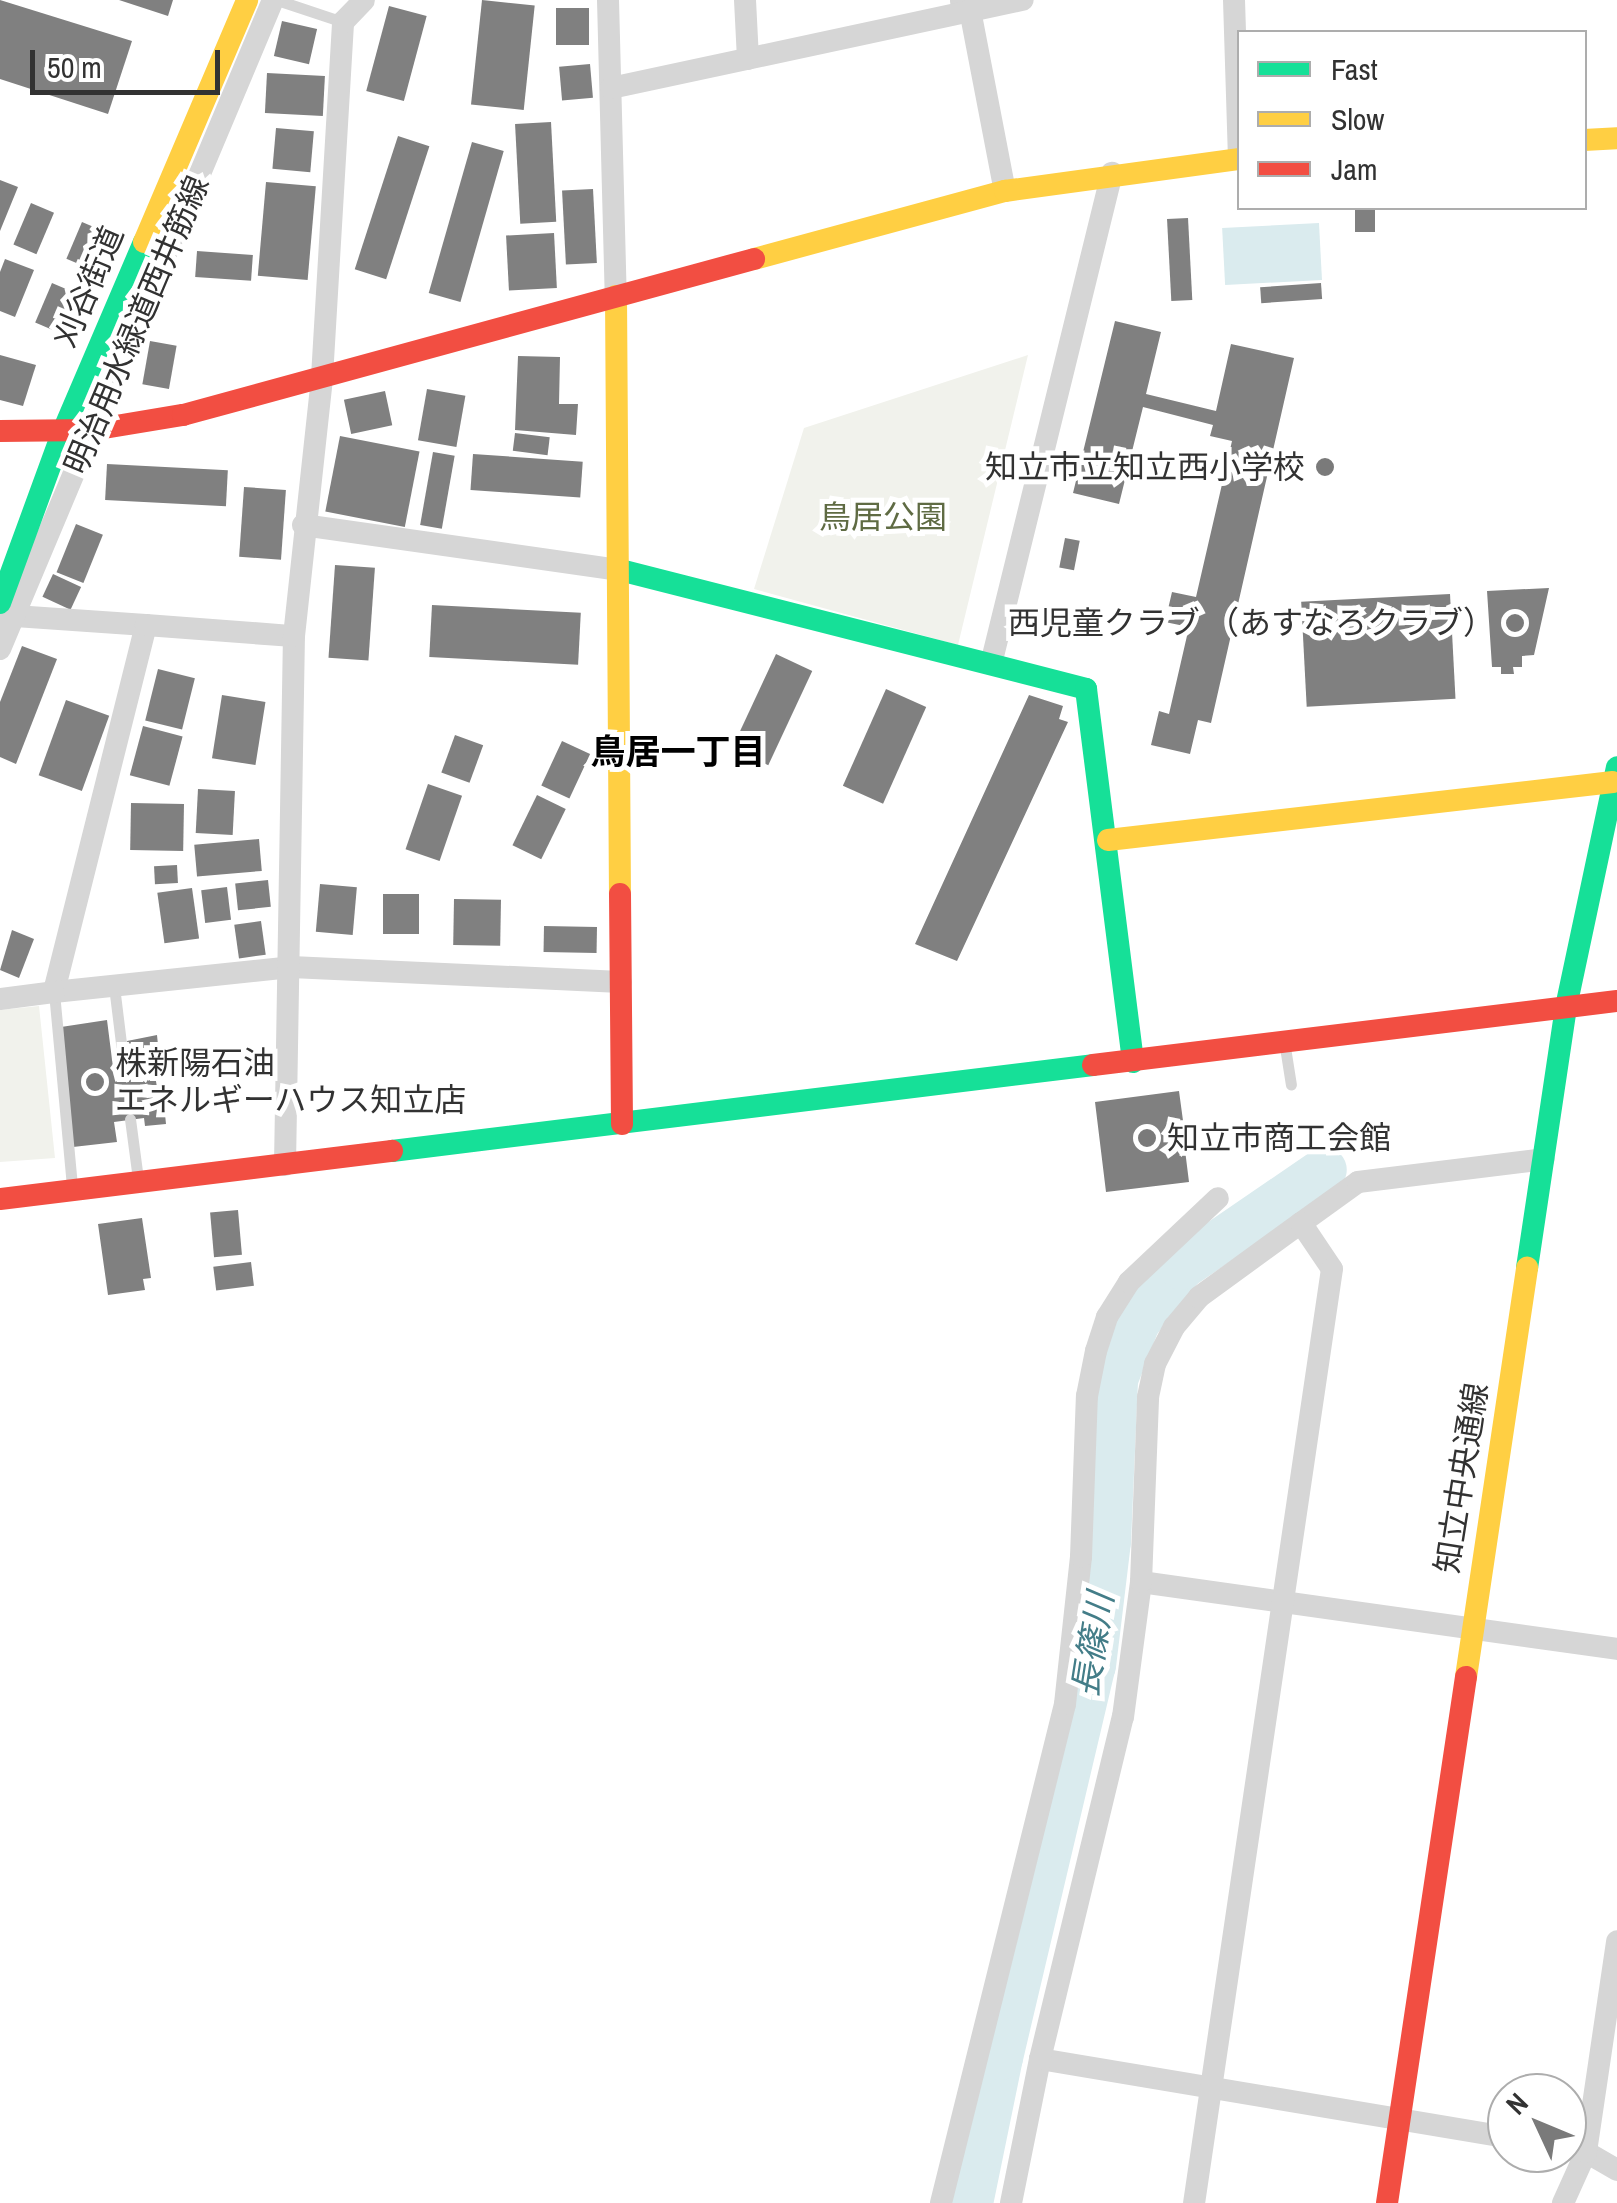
<!DOCTYPE html>
<meta charset="utf-8">
<style>
body{margin:0}
#map{position:relative;width:1617px;height:2203px;overflow:hidden;background:#fff;font-family:"Archivo Narrow","Noto Sans JP",sans-serif}
div>[style]{position:absolute}
[style*='--x']{left:calc(var(--x)*1px);top:calc(var(--y)*1px);width:calc(var(--w)*1px);rotate:calc(var(--a)*1deg)}
.green>*{inset:0;background:#f1f2ec}
.water>*{inset:0;background:#daebee;transform-origin:0 0}
.river>*{height:45px;margin:-22.5px;padding:0 22.5px;transform-origin:22.5px;border-radius:22.5px;background:#daebee}
.building>*{inset:0;background:#808080;transform-origin:0 0}
.lane>*{height:11px;margin:-5.5px;padding:0 5.5px;transform-origin:5.5px;border-radius:5.5px;background:#d6d6d6}
.street>*{height:22px;margin:-11px;padding:0 11px;transform-origin:11px;border-radius:11px;background:#d6d6d6}
.fast>*{height:22px;margin:-11px;padding:0 11px;transform-origin:11px;border-radius:11px;background:#16e098}
.slow>*{height:22px;margin:-11px;padding:0 11px;transform-origin:11px;border-radius:11px;background:#ffcf43}
.jam>*{height:22px;margin:-11px;padding:0 11px;transform-origin:11px;border-radius:11px;background:#f24e42}
.dots>*{width:28px;height:28px;translate:-50% -50%;box-sizing:border-box;border:5px solid #fff;border-radius:50%}
span{translate:-50% -50%;white-space:nowrap;text-align:center;line-height:1.15;-webkit-text-stroke:10px #fff;paint-order:stroke}
.street-label{font-size:32px;color:#323232}
.poi-label{font-size:32px;color:#323232}
.right{translate:-100% -50%;text-align:right}
.left{translate:0 -50%;text-align:left}
.park-label{font-size:32px;color:#5f6b43}
.neighbourhood-label{font-size:35px;color:#000;font-weight:700}
.water-label{font-size:35px;color:#437d88;font-style:italic}
.legend{position:absolute;left:1237px;top:30px;width:350px;height:180px;box-sizing:border-box;background:#fff;border:2px solid #adadad;margin:0;padding:12px 18px;list-style:none;font-size:30px;color:#323232}
.legend li{display:flex;align-items:center;gap:20px;height:50px}
.legend b{width:50px;border:2px solid #adadad}
.north{position:absolute;left:1487px;top:2073px;width:100px;height:100px;box-sizing:border-box;background:#fff;border:2px solid #adadad;border-radius:50%;rotate:314deg;font-size:28px;font-weight:700;line-height:40px;text-align:center;color:#323232}
.north::after{content:'';display:block;margin:auto;width:35px;height:45px;background:#7a7a7a;clip-path:polygon(50% 0,100% 100%,50% 72%,0 100%)}
.scale{position:absolute;left:30px;top:50px;width:190px;height:45px;box-sizing:border-box;border:5px solid #323232;border-top:0;padding-left:12px;font-size:30px;line-height:35px;white-space:nowrap;color:#323232;-webkit-text-stroke:8px #fff;paint-order:stroke}
</style>
<div id="map">
<div class="green">
<i style="clip-path:polygon(1028px 355px,958px 645px,754px 589px,804px 428px)"></i>
<i style="clip-path:polygon(39px 1006px,55px 1158px,0 1162px,0 1010px)"></i>
</div>
<div class="water">
<i style="left:1319px;top:223px;width:57px;height:97px;rotate:87deg"></i>
</div>
<div class="river">
<i style="--x:970;--y:2203;--w:149;--a:-78.4"></i>
<i style="--x:1000;--y:2057;--w:403;--a:-76.7"></i>
<i style="--x:1093;--y:1665;--w:125;--a:-83.1"></i>
<i style="--x:1108;--y:1541;--w:162;--a:-87.5"></i>
<i style="--x:1115;--y:1379;--w:61;--a:-68.9"></i>
<i style="--x:1137;--y:1322;--w:70;--a:-51.3"></i>
<i style="--x:1181;--y:1267;--w:173;--a:-34.4"></i>
</div>
<div class="building">
<i style="clip-path:polygon(0 0,132px 41px,108px 114px,0 79px)"></i>
<i style="clip-path:polygon(119px 0,173px 0,168px 16px)"></i>
<i style="left:482px;top:0;width:53px;height:105px;rotate:6deg"></i>
<i style="left:389px;top:6px;width:39px;height:88px;rotate:15deg"></i>
<i style="left:589px;top:8px;width:37px;height:33px;rotate:90deg"></i>
<i style="left:282px;top:21px;width:36px;height:36px;rotate:13deg"></i>
<i style="left:590px;top:64px;width:34px;height:31px;rotate:85deg"></i>
<i style="left:267px;top:73px;width:58px;height:40px;rotate:3deg"></i>
<i style="left:551px;top:122px;width:100px;height:36px;rotate:87deg"></i>
<i style="left:276px;top:128px;width:38px;height:41px;rotate:5deg"></i>
<i style="left:398px;top:136px;width:33px;height:140px;rotate:18deg"></i>
<i style="left:472px;top:142px;width:33px;height:157px;rotate:16deg"></i>
<i style="clip-path:polygon(0 180px,18px 187px,0 231px)"></i>
<i style="left:266px;top:182px;width:50px;height:94px;rotate:5deg"></i>
<i style="left:593px;top:189px;width:74px;height:31px;rotate:87deg"></i>
<i style="left:31px;top:203px;width:25px;height:45px;rotate:23deg"></i>
<i style="left:1355px;top:208px;width:20px;height:24px"></i>
<i style="left:1188px;top:218px;width:82px;height:21px;rotate:87deg"></i>
<i style="left:82px;top:222px;width:25px;height:40px;rotate:23deg"></i>
<i style="left:554px;top:233px;width:55px;height:48px;rotate:87deg"></i>
<i style="left:197px;top:251px;width:56px;height:26px;rotate:4deg"></i>
<i style="clip-path:polygon(5px 259px,34px 270px,15px 317px,0 311px,0 272px)"></i>
<i style="left:52px;top:283px;width:33px;height:43px;rotate:23deg"></i>
<i style="left:1321px;top:283px;width:16px;height:61px;rotate:86deg"></i>
<i style="clip-path:polygon(1115px 321px,1161px 332px,1146px 394px,1216px 411px,1231px 344px,1294px 358px,1211px 723px,1198px 720px,1190px 754px,1151px 745px,1159px 711px,1169px 714px,1189px 627px,1165px 622px,1172px 592px,1196px 597px,1232px 441px,1210px 436px,1213px 425px,1143px 407px,1119px 504px,1073px 493px)"></i>
<i style="left:150px;top:341px;width:27px;height:44px;rotate:10deg"></i>
<i style="clip-path:polygon(0 355px,36px 365px,23px 406px,0 400px)"></i>
<i style="clip-path:polygon(518px 356px,560px 357px,559px 404px,578px 404px,576px 435px,515px 430px)"></i>
<i style="left:427px;top:389px;width:39px;height:52px;rotate:10deg"></i>
<i style="left:385px;top:391px;width:35px;height:42px;rotate:78deg"></i>
<i style="left:515px;top:433px;width:35px;height:18px;rotate:7deg"></i>
<i style="left:340px;top:436px;width:81px;height:77px;rotate:11deg"></i>
<i style="left:433px;top:452px;width:22px;height:74px;rotate:10deg"></i>
<i style="left:473px;top:454px;width:110px;height:36px;rotate:4deg"></i>
<i style="left:107px;top:464px;width:121px;height:36px;rotate:3deg"></i>
<i style="left:244px;top:487px;width:42px;height:70px;rotate:4deg"></i>
<i style="left:76px;top:524px;width:29px;height:52px;rotate:22deg"></i>
<i style="left:1065px;top:538px;width:15px;height:30px;rotate:11deg"></i>
<i style="left:335px;top:565px;width:40px;height:93px;rotate:4deg"></i>
<i style="left:53px;top:574px;width:31px;height:25px;rotate:25deg"></i>
<i style="clip-path:polygon(1549px 588px,1534px 655px,1522px 656px,1522px 667px,1513px 667px,1514px 674px,1501px 674px,1501px 667px,1492px 667px,1487px 591px)"></i>
<i style="left:1450px;top:594px;width:105px;height:149px;rotate:87deg"></i>
<i style="left:432px;top:605px;width:149px;height:52px;rotate:3deg"></i>
<i style="clip-path:polygon(22px 646px,57px 659px,16px 764px,0 757px,0 702px)"></i>
<i style="left:776px;top:654px;width:40px;height:104px;rotate:25deg"></i>
<i style="left:158px;top:669px;width:38px;height:53px;rotate:14deg"></i>
<i style="left:886px;top:689px;width:44px;height:106px;rotate:24deg"></i>
<i style="left:222px;top:695px;width:44px;height:64px;rotate:9deg"></i>
<i style="clip-path:polygon(1029px 695px,1063px 706px,1059px 719px,1068px 722px,957px 961px,915px 944px)"></i>
<i style="left:66px;top:700px;width:46px;height:80px;rotate:20deg"></i>
<i style="left:143px;top:726px;width:41px;height:51px;rotate:15deg"></i>
<i style="left:455px;top:735px;width:30px;height:40px;rotate:20deg"></i>
<i style="left:562px;top:741px;width:31px;height:49px;rotate:25deg"></i>
<i style="left:428px;top:784px;width:36px;height:69px;rotate:19deg"></i>
<i style="left:198px;top:789px;width:37px;height:44px;rotate:3deg"></i>
<i style="left:537px;top:795px;width:32px;height:56px;rotate:26deg"></i>
<i style="left:131px;top:803px;width:53px;height:47px;rotate:1deg"></i>
<i style="left:259px;top:839px;width:32px;height:65px;rotate:85deg"></i>
<i style="left:177px;top:865px;width:18px;height:23px;rotate:87deg"></i>
<i style="left:268px;top:880px;width:27px;height:33px;rotate:84deg"></i>
<i style="left:320px;top:884px;width:37px;height:48px;rotate:5deg"></i>
<i style="left:227px;top:887px;width:33px;height:26px;rotate:83deg"></i>
<i style="left:192px;top:888px;width:51px;height:35px;rotate:82deg"></i>
<i style="left:383px;top:894px;width:36px;height:40px"></i>
<i style="left:454px;top:899px;width:47px;height:46px;rotate:1deg"></i>
<i style="left:261px;top:921px;width:34px;height:27px;rotate:82deg"></i>
<i style="left:544px;top:926px;width:53px;height:26px;rotate:1deg"></i>
<i style="clip-path:polygon(12px 930px,34px 939px,19px 978px,0 970px)"></i>
<i style="clip-path:polygon(107px 1020px,114px 1075px,131px 1075px,127px 1041px,157px 1035px,166px 1124px,145px 1126px,144px 1118px,114px 1122px,117px 1142px,73px 1147px,61px 1027px)"></i>
<i style="clip-path:polygon(1179px 1091px,1184px 1128px,1193px 1126px,1196px 1149px,1185px 1150px,1189px 1182px,1106px 1192px,1095px 1102px)"></i>
<i style="left:238px;top:1210px;width:45px;height:28px;rotate:85deg"></i>
<i style="clip-path:polygon(142px 1218px,151px 1278px,143px 1279px,145px 1290px,108px 1295px,98px 1224px)"></i>
<i style="left:251px;top:1262px;width:24px;height:38px;rotate:83deg"></i>
</div>
<div class="lane">
<i style="--x:277;--y:0;--w:70;--a:18.4"></i>
<i style="--x:114;--y:986;--w:90;--a:83"></i>
<i style="--x:54;--y:992;--w:196;--a:84.7"></i>
<i style="--x:1285;--y:1047;--w:38;--a:81"></i>
<i style="--x:130;--y:1119;--w:61;--a:82.4"></i>
</div>
<div class="street">
<i style="--x:608;--y:0;--w:296;--a:88.5"></i>
<i style="--x:745;--y:0;--w:59;--a:87.1"></i>
<i style="--x:1234;--y:0;--w:159;--a:88.2"></i>
<i style="--x:961;--y:1;--w:13;--a:45"></i>
<i style="--x:970;--y:10;--w:184;--a:79.1"></i>
<i style="--x:611;--y:88;--w:421;--a:-12.1"></i>
<i style="--x:303;--y:525;--w:320;--a:8.1"></i>
<i style="--x:0;--y:615;--w:146;--a:3.9"></i>
<i style="--x:146;--y:625;--w:378;--a:104.1"></i>
<i style="--x:54;--y:992;--w:238;--a:-6"></i>
<i style="--x:291;--y:967;--w:330;--a:2.6"></i>
<i style="--x:146;--y:625;--w:148;--a:4.3"></i>
<i style="--x:0;--y:649;--w:704;--a:-67.19"></i>
<i style="--x:991;--y:664;--w:506;--a:-76.16"></i>
<i style="--x:0;--y:999;--w:54;--a:-7.4"></i>
<i style="--x:285;--y:1165;--w:529;--a:-89.03"></i>
<i style="--x:294;--y:636;--w:261;--a:-83.8"></i>
<i style="--x:322;--y:377;--w:356;--a:-86.6"></i>
<i style="--x:343;--y:22;--w:30;--a:-46"></i>
<i style="--x:1301;--y:1223;--w:70;--a:-35.7"></i>
<i style="--x:1358;--y:1182;--w:187;--a:-7"></i>
<i style="--x:1141;--y:1582;--w:481;--a:8"></i>
<i style="--x:1040;--y:2059;--w:473;--a:9.5"></i>
<i style="--x:1567;--y:2149;--w:19;--a:9"></i>
<i style="--x:1586;--y:2152;--w:36;--a:30"></i>
<i style="--x:941;--y:2203;--w:514;--a:-76.04"></i>
<i style="--x:1065;--y:1704;--w:148;--a:-83.8"></i>
<i style="--x:1081;--y:1557;--w:161;--a:-87.9"></i>
<i style="--x:1087;--y:1396;--w:46;--a:-78.7"></i>
<i style="--x:1096;--y:1351;--w:36;--a:-72"></i>
<i style="--x:1107;--y:1317;--w:41;--a:-57.8"></i>
<i style="--x:1129;--y:1282;--w:122;--a:-43.3"></i>
<i style="--x:1011;--y:2203;--w:147;--a:-78.6"></i>
<i style="--x:1040;--y:2059;--w:352;--a:-76.4"></i>
<i style="--x:1123;--y:1717;--w:136;--a:-82.4"></i>
<i style="--x:1141;--y:1582;--w:185;--a:-87.8"></i>
<i style="--x:1148;--y:1397;--w:34;--a:-78"></i>
<i style="--x:1155;--y:1364;--w:42;--a:-62.8"></i>
<i style="--x:1174;--y:1327;--w:39;--a:-50"></i>
<i style="--x:1199;--y:1297;--w:126;--a:-36"></i>
<i style="--x:1301;--y:1223;--w:55;--a:56"></i>
<i style="--x:1332;--y:1269;--w:944;--a:98.4"></i>
<i style="--x:1563;--y:2203;--w:56;--a:-65.7"></i>
<i style="--x:1586;--y:2152;--w:213;--a:-81.6"></i>
</div>
<div class="fast">
<i style="--x:620;--y:570;--w:481;--a:14.3"></i>
<i style="--x:1086;--y:689;--w:376;--a:82.8"></i>
<i style="--x:0;--y:603;--w:183;--a:-69.9"></i>
<i style="--x:63;--y:431;--w:206;--a:-66.8"></i>
<i style="--x:392;--y:1151;--w:706;--a:-6.99"></i>
<i style="--x:1527;--y:1268;--w:264;--a:-81.5"></i>
<i style="--x:1566;--y:1007;--w:245;--a:-78"></i>
</div>
<div class="slow">
<i style="--x:1584;--y:140;--w:33;--a:-3"></i>
<i style="--x:144;--y:242;--w:263;--a:-66.9"></i>
<i style="--x:754;--y:259;--w:260;--a:-15.2"></i>
<i style="--x:1005;--y:191;--w:237;--a:-7.8"></i>
<i style="--x:616;--y:296;--w:598;--a:89.62"></i>
<i style="--x:1108;--y:840;--w:508;--a:-6.55"></i>
<i style="--x:1466;--y:1677;--w:414;--a:-81.5"></i>
</div>
<div class="jam">
<i style="--x:0;--y:431;--w:92;--a:-0.6"></i>
<i style="--x:92;--y:430;--w:92;--a:-9.4"></i>
<i style="--x:183;--y:415;--w:592;--a:-15.28"></i>
<i style="--x:620;--y:894;--w:230;--a:89.5"></i>
<i style="--x:1093;--y:1065;--w:528;--a:-6.96"></i>
<i style="--x:0;--y:1199;--w:395;--a:-7"></i>
<i style="--x:1387;--y:2203;--w:532;--a:-81.46"></i>
</div>
<div class="dots">
<i style="left:1325px;top:467px;background:#7a7a7a"></i>
<i style="left:1515px;top:623px;background:#7a7a7a"></i>
<i style="left:95px;top:1082px;background:#7a7a7a"></i>
<i style="left:1147px;top:1138px;background:#7a7a7a"></i>
</div>
<div class="street-label">
<span style="left:89px;top:287px;rotate:-67deg">刈谷街道</span>
<span style="left:137px;top:325px;rotate:-67deg">明治用水緑道西井筋線</span>
<span style="left:1462px;top:1478px;rotate:-81deg">知立中央通線</span>
</div>
<div class="poi-label">
<span class="right" style="left:1305px;top:467px">知立市立知立西小学校</span>
<span class="right" style="left:1495px;top:623px">西児童クラブ （あすなろクラブ）</span>
<span class="left" style="left:115px;top:1082px">株新陽石油<br>エネルギーハウス知立店</span>
<span class="left" style="left:1167px;top:1138px">知立市商工会館</span>
</div>
<div class="park-label">
<span style="left:883px;top:517px">鳥居公園</span>
</div>
<div class="neighbourhood-label">
<span style="left:678px;top:752px">鳥居一丁目</span>
</div>
<div class="water-label">
<span style="left:1093px;top:1645px;rotate:-81deg">長篠川</span>
</div>
<ul class="legend">
<li><b style="height:12px;background:#16e098"></b>Fast</li>
<li><b style="height:12px;background:#ffcf43"></b>Slow</li>
<li><b style="height:12px;background:#f24e42"></b>Jam</li>
</ul>
<div class="north">N</div>
<div class="scale">50 m</div>
</div>
